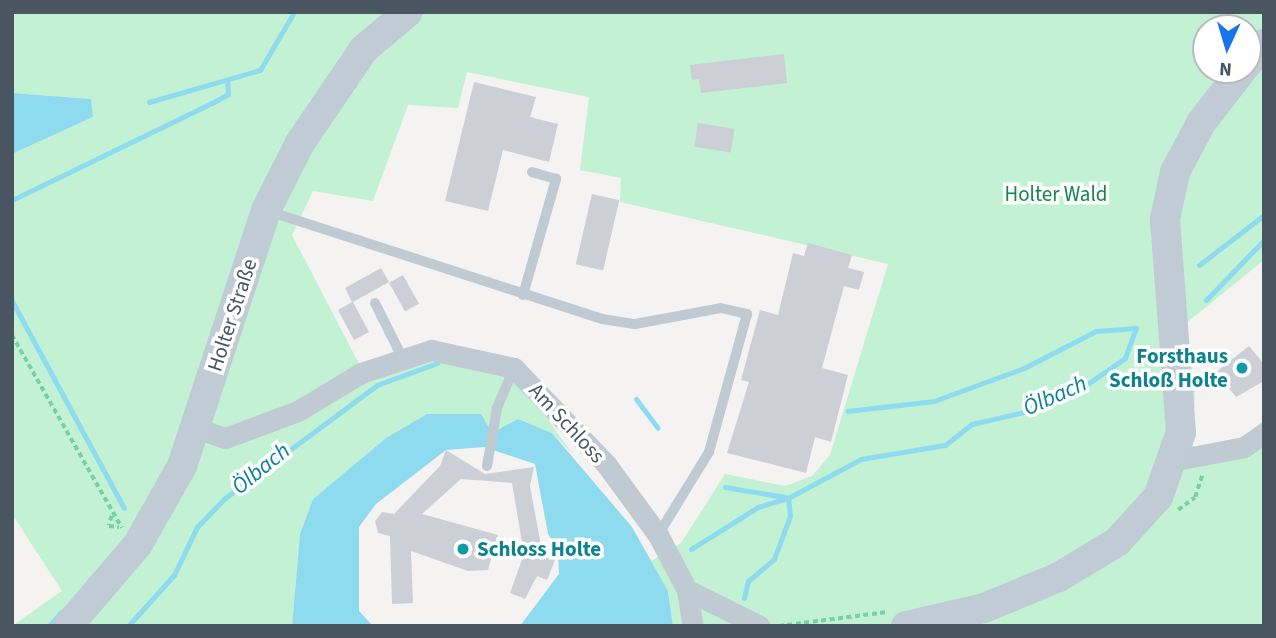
<!DOCTYPE html>
<meta charset="utf-8">
<style>
body{margin:0}
#map{position:relative;width:1276px;height:638px;overflow:hidden;background:#f5f2f2;font-family:"Source Sans 3",sans-serif}
div>[style]{position:absolute}
[style*='--x']{left:calc(var(--x)*1px);top:calc(var(--y)*1px);width:calc(var(--w)*1px);rotate:calc(var(--a)*1deg)}
.green>*{inset:0;background:#c2f1d4}
.water>*{inset:0;background:#8edbef}
.stream>*{height:5px;margin:-2.5px;padding:0 2.5px;transform-origin:2.5px;border-radius:2.5px;background:#8edbef}
.building>*{inset:0;background:#cccfd5;transform-origin:0 0}
.path>*{height:3.5px;margin-top:-1.75px;transform-origin:0;background:repeating-linear-gradient(90deg,#78d1a5 0 5px,transparent 0 8.5px)}
.lane>*{height:10px;margin:-5px;padding:0 5px;transform-origin:5px;border-radius:5px;background:#c0cad2}
.street>*{height:21px;margin:-10.5px;padding:0 10.5px;transform-origin:10.5px;border-radius:10.5px;background:#c0cad2}
.secondary>*{height:30px;margin:-15px;padding:0 15px;transform-origin:15px;border-radius:15px;background:#c0cbd6}
.dots>*{width:19px;height:19px;translate:-50% -50%;box-sizing:border-box;border:4px solid #fff;border-radius:50%}
span{translate:-50% -50%;white-space:nowrap;text-align:center;line-height:1.15;-webkit-text-stroke:7px #fff;paint-order:stroke}
.park-label{font-size:21px;color:#16864e}
.street-label{font-size:21px;color:#495661}
.culture-label{font-size:21px;color:#0d838f;font-weight:700}
.right{translate:-100% -50%;text-align:right}
.left{translate:0 -50%;text-align:left}
.water-label{font-size:23px;color:#0a7e9c;font-style:italic}
.frame{position:absolute;inset:0;border:14px solid #495661;pointer-events:none}
.north{position:absolute;left:1192px;top:14px;width:70px;height:70px;box-sizing:border-box;background:#fff;border:2px solid #b6bbc0;border-radius:50%;rotate:184deg;font-size:19px;font-weight:700;line-height:28px;text-align:center;color:#495661}
.north::after{content:'';display:block;margin:auto;width:24px;height:32px;background:#1774ea;clip-path:polygon(50% 0,100% 100%,50% 72%,0 100%)}
</style>
<div id="map">
<div class="green">
<i style="clip-path:polygon(evenodd,12px 12px,1264px 12px,1264px 260px,1185px 324px,1195px 384px,1193px 449px,1243px 438px,1264px 420px,1264px 626px,673px 626px,668px 591px,651px 561px,681px 543px,725px 474px,785px 486px,812px 476px,830px 455px,888px 264px,620px 202px,621px 178px,580px 170px,589px 97px,467px 72px,458px 108px,408px 105px,373px 201px,313px 191px,292px 235px,368px 381px,433px 358px,491px 368px,529px 393px,572px 453px,552px 433px,518px 419px,498px 434px,427px 414px,386px 438px,313px 499px,300px 534px,292px 626px,12px 626px,62px 591px,12px 514px,12px 154px,93px 117px,91px 99px,12px 93px,12px 12px,1206px 28px,1248px 28px,1248px 70px,1206px 70px,1206px 28px)"></i>
</div>
<div class="water">
<i style="clip-path:polygon(12px 93px,91px 99px,93px 117px,12px 154px)"></i>
<i style="clip-path:polygon(427px 414px,481px 414px,492px 433px,518px 419px,552px 433px,632px 527px,668px 591px,673px 626px,520px 626px,559px 574px,558px 552px,548px 534px,535px 464px,484px 447px,446px 450px,376px 504px,359px 527px,359px 611px,373px 626px,292px 626px,300px 534px,313px 499px,386px 438px)"></i>
</div>
<div class="stream">
<i style="--x:149;--y:102;--w:116;--a:-16.1"></i>
<i style="--x:260;--y:70;--w:67;--a:-59.6"></i>
<i style="--x:12;--y:200;--w:222;--a:-25.9"></i>
<i style="--x:212;--y:103;--w:18;--a:-29"></i>
<i style="--x:228;--y:94;--w:14;--a:-94"></i>
<i style="--x:1199;--y:265;--w:82;--a:-37.6"></i>
<i style="--x:1206;--y:300;--w:83;--a:-46"></i>
<i style="--x:12;--y:301;--w:235;--a:61.6"></i>
<i style="--x:636;--y:399;--w:36;--a:53"></i>
<i style="--x:725;--y:487;--w:61;--a:9.5"></i>
<i style="--x:691;--y:549;--w:79;--a:-32.1"></i>
<i style="--x:758;--y:507;--w:31;--a:-17"></i>
<i style="--x:744;--y:598;--w:17;--a:-77"></i>
<i style="--x:748;--y:581;--w:34;--a:-40"></i>
<i style="--x:774;--y:559;--w:46;--a:-69.6"></i>
<i style="--x:790;--y:516;--w:18;--a:-96"></i>
<i style="--x:788;--y:498;--w:83;--a:-28.1"></i>
<i style="--x:861;--y:459;--w:85;--a:-9.5"></i>
<i style="--x:945;--y:445;--w:34;--a:-38"></i>
<i style="--x:972;--y:424;--w:53;--a:-13"></i>
<i style="--x:1024;--y:412;--w:71;--a:-24"></i>
<i style="--x:1089;--y:383;--w:44;--a:-34.8"></i>
<i style="--x:1125;--y:358;--w:32;--a:-70"></i>
<i style="--x:1136;--y:328;--w:40;--a:175.7"></i>
<i style="--x:1096;--y:331;--w:81;--a:152.8"></i>
<i style="--x:1024;--y:368;--w:96;--a:159.9"></i>
<i style="--x:934;--y:401;--w:87;--a:173.4"></i>
<i style="--x:49;--y:626;--w:18;--a:-49"></i>
<i style="--x:128;--y:626;--w:69;--a:-48"></i>
<i style="--x:174;--y:575;--w:53;--a:-64.4"></i>
<i style="--x:197;--y:527;--w:40;--a:-46"></i>
<i style="--x:225;--y:498;--w:189;--a:-36.6"></i>
<i style="--x:377;--y:385;--w:64;--a:-20.1"></i>
</div>
<div class="building">
<i style="clip-path:polygon(784px 54px,787px 83px,701px 93px,699px 79px,692px 80px,690px 65px)"></i>
<i style="clip-path:polygon(474px 82px,536px 97px,530px 117px,558px 124px,549px 162px,503px 150px,488px 211px,445px 201px)"></i>
<i style="left:698px;top:123px;width:37px;height:24px;rotate:9deg"></i>
<i style="left:592px;top:194px;width:28px;height:72px;rotate:13deg"></i>
<i style="clip-path:polygon(808px 243px,852px 255px,848px 268px,864px 272px,859px 290px,844px 286px,822px 368px,848px 375px,831px 442px,815px 437px,806px 473px,727px 453px,749px 382px,741px 380px,760px 310px,778px 315px,793px 253px,804px 256px)"></i>
<i style="clip-path:polygon(381px 268px,389px 282px,353px 302px,369px 332px,354px 340px,338px 310px,352px 302px,345px 288px)"></i>
<i style="left:403px;top:275px;width:33px;height:16px;rotate:61deg"></i>
<i style="clip-path:polygon(1249px 346px,1264px 364px,1264px 381px,1236px 397px,1216px 372px)"></i>
<i style="clip-path:polygon(446px 450px,485px 474px,534px 467px,530px 486px,543px 556px,555px 560px,547px 580px,537px 576px,525px 599px,510px 593px,524px 554px,512px 483px,461px 479px,422px 514px,498px 535px,488px 570px,468px 571px,411px 551px,413px 603px,392px 604px,390px 536px,378px 533px,375px 521px,382px 512px,394px 514px,440px 466px)"></i>
</div>
<div class="path">
<i style="--x:12;--y:335;--w:222;--a:60.3"></i>
<i style="--x:1178;--y:510;--w:21;--a:-37"></i>
<i style="--x:1195;--y:497;--w:25;--a:-72"></i>
<i style="--x:112;--y:516;--w:10;--a:107"></i>
<i style="--x:109;--y:526;--w:10;--a:6"></i>
<i style="--x:779;--y:626;--w:109;--a:-7.4"></i>
</div>
<div class="lane">
<i style="--x:268;--y:211;--w:351;--a:17.9"></i>
<i style="--x:602;--y:319;--w:33;--a:9"></i>
<i style="--x:635;--y:324;--w:87;--a:-10.5"></i>
<i style="--x:721;--y:308;--w:27;--a:13"></i>
<i style="--x:747;--y:314;--w:143;--a:105.4"></i>
<i style="--x:709;--y:452;--w:97;--a:121.6"></i>
<i style="--x:523;--y:295;--w:121;--a:-74.1"></i>
<i style="--x:556;--y:179;--w:25;--a:-164"></i>
<i style="--x:375;--y:303;--w:60;--a:63.4"></i>
<i style="--x:487;--y:466;--w:59;--a:-80.2"></i>
<i style="--x:497;--y:408;--w:43;--a:-67"></i>
</div>
<div class="street">
<i style="--x:196;--y:428;--w:31;--a:19"></i>
<i style="--x:225;--y:438;--w:78;--a:-20.3"></i>
<i style="--x:298;--y:411;--w:74;--a:-31.1"></i>
<i style="--x:361;--y:373;--w:74;--a:-18.2"></i>
<i style="--x:431;--y:350;--w:85;--a:12.2"></i>
<i style="--x:514;--y:368;--w:133;--a:46.2"></i>
<i style="--x:606;--y:464;--w:88;--a:53.8"></i>
<i style="--x:658;--y:535;--w:62;--a:62.2"></i>
<i style="--x:687;--y:590;--w:36;--a:81"></i>
<i style="--x:1176;--y:460;--w:69;--a:-10.8"></i>
<i style="--x:1244;--y:447;--w:24;--a:-35"></i>
<i style="--x:687;--y:590;--w:81;--a:26.3"></i>
</div>
<div class="secondary">
<i style="--x:1248;--y:63;--w:25;--a:-50"></i>
<i style="--x:68;--y:626;--w:108;--a:-49.5"></i>
<i style="--x:138;--y:544;--w:90;--a:-60.6"></i>
<i style="--x:182;--y:466;--w:269;--a:-71.8"></i>
<i style="--x:266;--y:210;--w:75;--a:-63.1"></i>
<i style="--x:300;--y:143;--w:114;--a:-55.8"></i>
<i style="--x:364;--y:49;--w:57;--a:-40.1"></i>
<i style="--x:906;--y:626;--w:80;--a:-13"></i>
<i style="--x:984;--y:608;--w:81;--a:-22.5"></i>
<i style="--x:1059;--y:577;--w:68;--a:-31.1"></i>
<i style="--x:1117;--y:542;--w:61;--a:-47.7"></i>
<i style="--x:1158;--y:497;--w:69;--a:-70.5"></i>
<i style="--x:1181;--y:432;--w:214;--a:-94.3"></i>
<i style="--x:1165;--y:219;--w:48;--a:-78"></i>
<i style="--x:1175;--y:172;--w:55;--a:-62"></i>
<i style="--x:1201;--y:123;--w:67;--a:-52.3"></i>
</div>
<div class="dots">
<i style="left:1242px;top:368px;background:#0f9aa8"></i>
<i style="left:463px;top:549px;background:#0f9aa8"></i>
</div>
<div class="park-label">
<span style="left:1056px;top:194px">Holter Wald</span>
</div>
<div class="street-label">
<span style="left:232px;top:315px;rotate:-72deg">Holter Straße</span>
<span style="left:567px;top:423px;rotate:47deg">Am Schloss</span>
</div>
<div class="culture-label">
<span class="right" style="left:1228px;top:368px">Forsthaus<br>Schloß Holte</span>
<span class="left" style="left:477px;top:549px">Schloss Holte</span>
</div>
<div class="water-label">
<span style="left:1055px;top:396px;rotate:-24deg">Ölbach</span>
<span style="left:261px;top:469px;rotate:-39deg">Ölbach</span>
</div>
<div class="frame"></div>
<div class="north">N</div>
</div>
